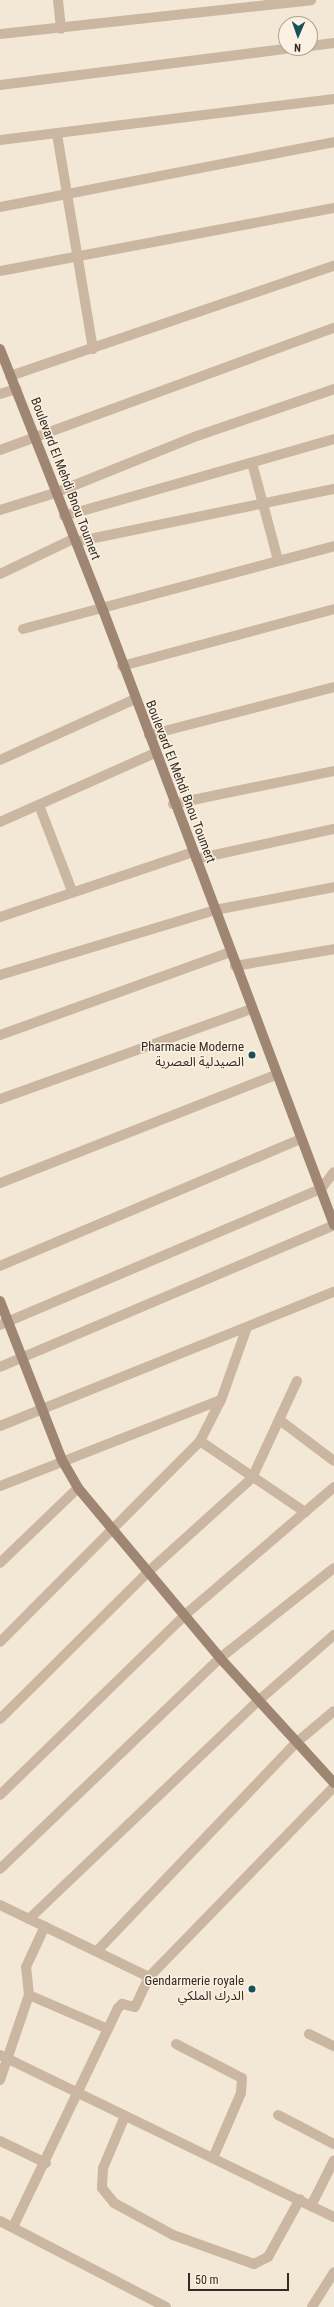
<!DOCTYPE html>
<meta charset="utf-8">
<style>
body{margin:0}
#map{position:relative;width:334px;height:2307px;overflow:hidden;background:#f3e7d6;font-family:"Roboto Condensed","Noto Sans Arabic",sans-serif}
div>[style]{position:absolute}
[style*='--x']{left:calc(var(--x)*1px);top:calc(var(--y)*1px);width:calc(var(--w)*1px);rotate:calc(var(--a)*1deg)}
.street>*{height:10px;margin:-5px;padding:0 5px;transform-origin:5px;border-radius:5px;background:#cbb7a1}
.secondary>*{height:10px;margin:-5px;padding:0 5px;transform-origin:5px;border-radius:5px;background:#9f8673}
.dots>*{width:11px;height:11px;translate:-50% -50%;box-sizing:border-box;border:2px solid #faf1e2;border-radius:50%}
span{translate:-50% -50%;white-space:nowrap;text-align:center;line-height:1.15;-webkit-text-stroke:3px #faf1e2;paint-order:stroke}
.street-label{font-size:13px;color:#352b25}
.poi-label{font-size:13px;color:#352b25}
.right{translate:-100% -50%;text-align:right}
.north{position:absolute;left:278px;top:16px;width:40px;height:40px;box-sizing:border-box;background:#faf1e2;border:1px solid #aba296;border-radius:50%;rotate:182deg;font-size:11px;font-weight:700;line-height:16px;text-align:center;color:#352b25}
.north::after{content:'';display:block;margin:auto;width:14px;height:18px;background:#175059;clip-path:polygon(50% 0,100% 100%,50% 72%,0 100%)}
.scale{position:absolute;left:188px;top:2273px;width:101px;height:18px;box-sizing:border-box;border:2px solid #352b25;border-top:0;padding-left:5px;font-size:12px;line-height:14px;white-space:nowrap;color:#352b25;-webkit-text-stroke:3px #faf1e2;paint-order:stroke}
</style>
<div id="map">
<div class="street">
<i style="--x:58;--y:0;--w:29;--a:84"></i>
<i style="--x:0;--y:34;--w:313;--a:-6.2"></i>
<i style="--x:310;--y:46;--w:24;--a:-7"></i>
<i style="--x:0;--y:85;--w:294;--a:-7.2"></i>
<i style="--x:57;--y:134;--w:218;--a:80.5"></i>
<i style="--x:0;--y:140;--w:337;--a:-7"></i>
<i style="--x:0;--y:207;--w:340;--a:-11"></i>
<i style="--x:0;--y:271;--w:340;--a:-10.7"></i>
<i style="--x:10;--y:376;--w:342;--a:-18.8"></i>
<i style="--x:0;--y:394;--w:17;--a:-17"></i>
<i style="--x:0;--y:450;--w:356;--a:-20.1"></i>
<i style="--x:252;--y:463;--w:100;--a:75"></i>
<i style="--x:0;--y:510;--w:58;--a:-17.2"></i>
<i style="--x:55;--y:493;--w:153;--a:-21.9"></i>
<i style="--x:197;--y:436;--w:145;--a:-18.9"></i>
<i style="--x:64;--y:516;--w:281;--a:-15.9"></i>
<i style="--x:75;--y:542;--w:264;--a:-11.6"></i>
<i style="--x:0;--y:574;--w:81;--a:-25.6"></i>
<i style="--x:23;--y:629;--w:322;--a:-14.9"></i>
<i style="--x:122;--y:666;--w:220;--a:-15"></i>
<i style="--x:149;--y:735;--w:191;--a:-14.5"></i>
<i style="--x:0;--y:760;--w:148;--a:-24.3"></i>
<i style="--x:173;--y:804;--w:164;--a:-11.6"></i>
<i style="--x:39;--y:805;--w:92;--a:69"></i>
<i style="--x:0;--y:822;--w:170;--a:-24"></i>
<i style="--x:196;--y:859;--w:141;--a:-12.3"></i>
<i style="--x:0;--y:917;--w:204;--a:-18.6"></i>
<i style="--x:235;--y:966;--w:100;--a:-9.7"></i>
<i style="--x:0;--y:975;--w:225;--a:-16.8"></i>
<i style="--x:215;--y:910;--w:121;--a:-10.9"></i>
<i style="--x:0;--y:1035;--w:245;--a:-19.8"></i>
<i style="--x:0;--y:1099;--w:268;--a:-19.7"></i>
<i style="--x:0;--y:1183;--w:296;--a:-21.4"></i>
<i style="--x:0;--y:1266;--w:327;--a:-22.9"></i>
<i style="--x:0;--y:1325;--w:349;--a:-23"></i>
<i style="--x:321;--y:1189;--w:21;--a:-53"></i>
<i style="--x:0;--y:1367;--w:363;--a:-23"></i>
<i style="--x:281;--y:1421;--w:66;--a:37"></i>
<i style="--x:0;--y:1426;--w:360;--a:-21.9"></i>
<i style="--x:200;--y:1441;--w:127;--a:34.1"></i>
<i style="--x:0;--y:1486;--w:237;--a:-21.3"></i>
<i style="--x:221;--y:1400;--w:77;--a:-70.4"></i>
<i style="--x:0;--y:1563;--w:108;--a:-43.9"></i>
<i style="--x:0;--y:1642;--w:284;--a:-45.1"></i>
<i style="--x:200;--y:1441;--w:46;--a:-62.9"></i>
<i style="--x:0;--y:1719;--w:209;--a:-44.8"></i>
<i style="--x:148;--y:1572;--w:140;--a:-42.1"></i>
<i style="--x:252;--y:1478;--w:107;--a:-65.1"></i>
<i style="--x:0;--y:1795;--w:260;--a:-44.2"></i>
<i style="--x:186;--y:1614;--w:195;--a:-40.6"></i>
<i style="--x:0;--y:1869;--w:305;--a:-43.8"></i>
<i style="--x:220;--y:1658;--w:145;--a:-38.3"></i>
<i style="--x:0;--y:1905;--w:165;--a:25.8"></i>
<i style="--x:29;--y:1919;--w:316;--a:-43.6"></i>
<i style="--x:258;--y:1701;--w:101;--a:-41"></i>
<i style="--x:98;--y:1950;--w:288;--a:-46.3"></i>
<i style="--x:297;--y:1742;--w:48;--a:-40"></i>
<i style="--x:29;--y:1995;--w:86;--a:23.3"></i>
<i style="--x:309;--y:2034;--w:28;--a:26"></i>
<i style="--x:176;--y:2044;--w:74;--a:27.3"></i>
<i style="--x:242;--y:2078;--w:15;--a:94"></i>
<i style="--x:241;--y:2093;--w:71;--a:113.3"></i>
<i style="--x:0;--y:2055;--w:371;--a:25.9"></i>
<i style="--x:0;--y:2080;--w:90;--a:-71.2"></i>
<i style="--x:29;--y:1995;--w:28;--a:-96"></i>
<i style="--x:26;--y:1967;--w:45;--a:-65.1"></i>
<i style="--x:278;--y:2115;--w:63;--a:27.4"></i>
<i style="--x:125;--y:2116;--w:56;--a:112.9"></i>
<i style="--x:103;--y:2168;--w:20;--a:93"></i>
<i style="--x:102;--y:2188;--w:19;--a:51"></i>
<i style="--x:114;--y:2203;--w:67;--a:28.5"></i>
<i style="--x:173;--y:2235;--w:86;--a:19.7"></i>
<i style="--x:254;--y:2264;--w:16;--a:-27"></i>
<i style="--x:268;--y:2257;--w:66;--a:-61.1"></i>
<i style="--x:0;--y:2141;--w:51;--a:25.6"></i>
<i style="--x:311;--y:2206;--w:51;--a:-63.4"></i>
<i style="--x:0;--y:2221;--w:187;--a:27.4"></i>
<i style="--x:13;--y:2227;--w:243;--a:-64.4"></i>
<i style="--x:118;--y:2008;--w:6;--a:-45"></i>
<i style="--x:122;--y:2004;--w:13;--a:13"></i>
<i style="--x:135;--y:2007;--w:33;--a:-65"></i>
<i style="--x:149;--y:1977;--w:265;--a:-45.8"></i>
<i style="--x:312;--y:2307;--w:41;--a:-57.8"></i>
</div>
<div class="secondary">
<i style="--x:0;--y:349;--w:281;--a:68.5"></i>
<i style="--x:103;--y:610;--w:657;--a:69.41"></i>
<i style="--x:0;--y:1301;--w:171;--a:68.7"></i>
<i style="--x:62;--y:1460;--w:32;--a:60"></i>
<i style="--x:78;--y:1488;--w:222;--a:50.1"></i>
<i style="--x:220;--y:1658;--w:169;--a:47.6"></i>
</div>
<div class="dots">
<i style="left:252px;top:1055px;background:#175059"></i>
<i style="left:252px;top:1989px;background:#175059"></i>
</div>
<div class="street-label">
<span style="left:65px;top:479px;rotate:69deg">Boulevard El Mehdi Bnou Toumert</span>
<span style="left:180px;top:782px;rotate:69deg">Boulevard El Mehdi Bnou Toumert</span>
</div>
<div class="poi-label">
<span class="right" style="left:244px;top:1055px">Pharmacie Moderne<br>الصيدلية العصرية</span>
<span class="right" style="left:244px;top:1989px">Gendarmerie royale<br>الدرك الملكي</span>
</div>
<div class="north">N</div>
<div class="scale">50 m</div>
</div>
